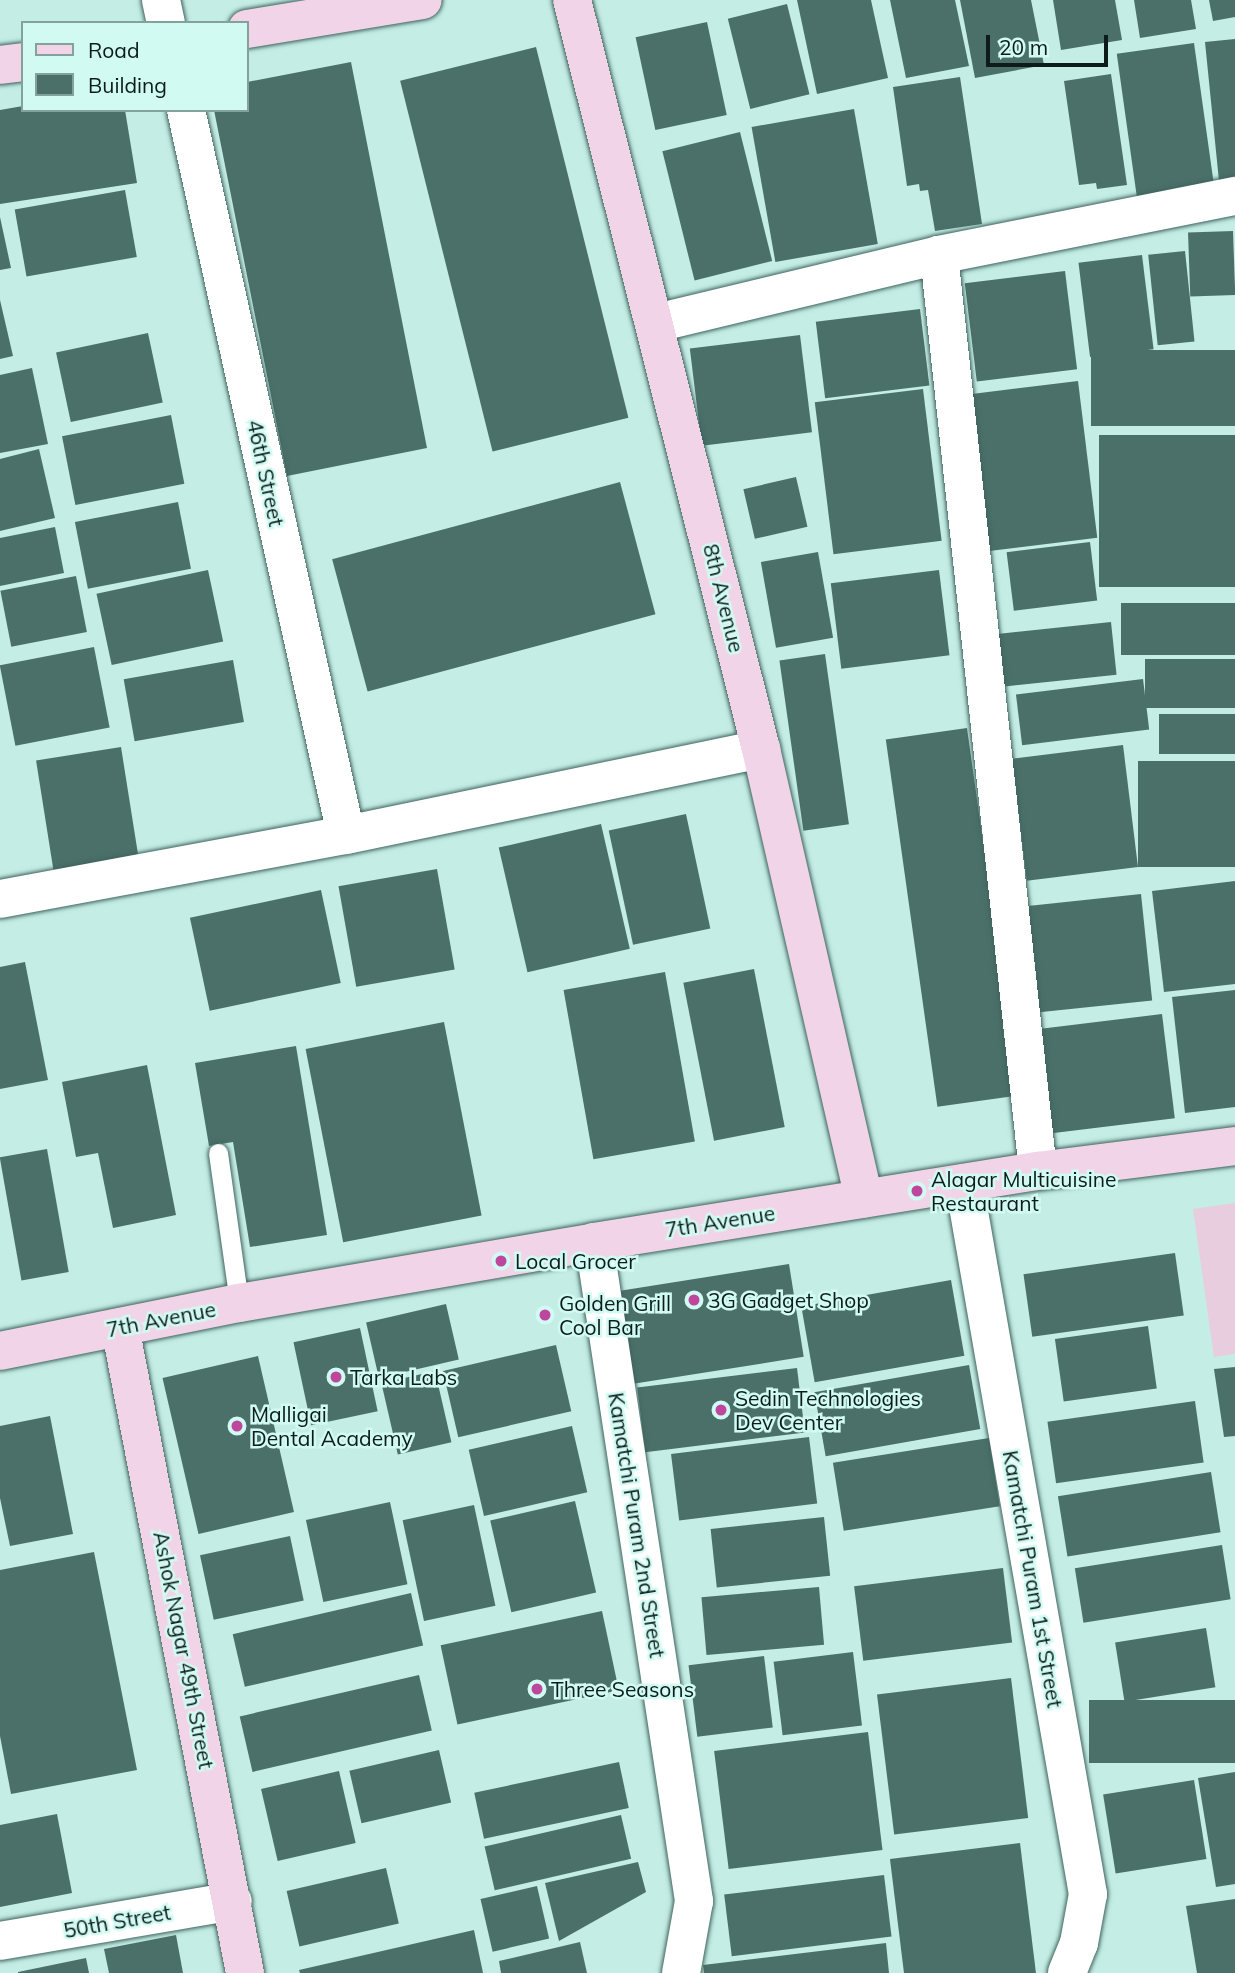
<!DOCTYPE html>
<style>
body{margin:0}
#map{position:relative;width:1235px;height:1973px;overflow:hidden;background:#c4ede5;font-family:Mulish,sans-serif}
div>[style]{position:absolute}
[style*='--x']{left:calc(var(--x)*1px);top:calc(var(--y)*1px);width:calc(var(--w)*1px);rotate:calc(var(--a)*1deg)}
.green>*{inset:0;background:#e8cdde}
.building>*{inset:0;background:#4b7069;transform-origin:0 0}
.roads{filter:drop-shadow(0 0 2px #3f645d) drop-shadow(0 0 2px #3f645d)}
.lane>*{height:19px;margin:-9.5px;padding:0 9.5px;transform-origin:9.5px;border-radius:9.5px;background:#fff}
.street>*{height:38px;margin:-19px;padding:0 19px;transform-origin:19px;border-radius:19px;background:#fff}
.secondary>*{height:38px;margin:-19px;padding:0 19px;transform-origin:19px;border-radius:19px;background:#f2d4e8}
.dots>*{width:19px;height:19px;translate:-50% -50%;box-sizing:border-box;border:4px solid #d1fbf2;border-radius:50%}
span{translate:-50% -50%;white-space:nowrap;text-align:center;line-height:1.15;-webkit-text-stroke:5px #d1fbf2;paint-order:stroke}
.street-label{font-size:21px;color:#0d1c1a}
.poi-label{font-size:21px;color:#0d1c1a}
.left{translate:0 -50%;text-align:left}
.legend{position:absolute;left:21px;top:21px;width:228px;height:91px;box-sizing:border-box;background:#d1fbf2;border:2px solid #83a29c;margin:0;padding:9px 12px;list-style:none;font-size:21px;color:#0d1c1a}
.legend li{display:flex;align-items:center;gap:14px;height:35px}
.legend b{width:35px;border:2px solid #83a29c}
.scale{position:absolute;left:986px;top:35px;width:122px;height:32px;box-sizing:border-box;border:4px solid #0d1c1a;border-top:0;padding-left:9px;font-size:21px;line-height:24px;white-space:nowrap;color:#0d1c1a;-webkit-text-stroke:5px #d1fbf2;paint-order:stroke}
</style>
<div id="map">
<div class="green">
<i style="clip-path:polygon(1235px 1203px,1235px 1354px,1214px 1357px,1193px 1209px)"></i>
</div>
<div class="building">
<i style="clip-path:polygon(797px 0,871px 0,888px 78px,817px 94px)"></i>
<i style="clip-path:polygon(890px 0,955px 0,969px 66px,906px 78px)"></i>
<i style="clip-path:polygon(960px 0,1031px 0,1044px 65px,975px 78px)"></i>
<i style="clip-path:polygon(1053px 0,1115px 0,1122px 40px,1061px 50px)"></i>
<i style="clip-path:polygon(1134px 0,1191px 0,1196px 29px,1140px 38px)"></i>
<i style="clip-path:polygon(1209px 0,1235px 0,1235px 17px,1213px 21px)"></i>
<i style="left:787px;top:4px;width:93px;height:61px;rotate:76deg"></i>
<i style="left:707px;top:22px;width:95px;height:73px;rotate:78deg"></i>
<i style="clip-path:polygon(1235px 39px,1235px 179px,1219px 181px,1205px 42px)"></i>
<i style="left:1194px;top:43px;width:145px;height:78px;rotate:82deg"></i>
<i style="left:536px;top:47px;width:382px;height:140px;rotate:76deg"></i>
<i style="clip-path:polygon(351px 62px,427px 448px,287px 476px,214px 110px,247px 110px,247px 82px)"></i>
<i style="clip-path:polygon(1111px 74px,1127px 185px,1097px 189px,1096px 183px,1079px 185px,1064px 81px)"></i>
<i style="clip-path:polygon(960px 77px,982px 224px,935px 231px,928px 190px,920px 191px,919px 184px,907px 186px,893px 87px)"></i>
<i style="clip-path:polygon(23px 106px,23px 110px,125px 110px,137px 183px,0 204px,0 110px)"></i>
<i style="left:854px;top:109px;width:137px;height:104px;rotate:80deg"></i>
<i style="left:740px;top:132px;width:133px;height:80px;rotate:76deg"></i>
<i style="left:125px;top:190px;width:68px;height:112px;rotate:80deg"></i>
<i style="clip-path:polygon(0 217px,11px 268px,0 270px)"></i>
<i style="left:1233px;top:231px;width:64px;height:45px;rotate:88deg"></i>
<i style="left:1185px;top:251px;width:91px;height:37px;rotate:84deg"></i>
<i style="left:1142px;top:255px;width:95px;height:64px;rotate:83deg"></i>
<i style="left:1065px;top:271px;width:99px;height:101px;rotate:83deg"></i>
<i style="clip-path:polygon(0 300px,13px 356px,0 359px)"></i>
<i style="left:920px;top:309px;width:77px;height:105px;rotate:83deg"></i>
<i style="left:148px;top:333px;width:71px;height:94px;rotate:78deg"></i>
<i style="left:800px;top:335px;width:98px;height:111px;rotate:83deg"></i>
<i style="left:1235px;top:350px;width:76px;height:144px;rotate:90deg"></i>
<i style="clip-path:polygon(32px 368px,48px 444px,0 453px,0 375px)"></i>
<i style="left:1078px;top:381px;width:158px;height:115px;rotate:83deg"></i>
<i style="left:923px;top:389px;width:153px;height:109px;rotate:83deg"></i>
<i style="left:171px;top:415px;width:70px;height:111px;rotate:79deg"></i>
<i style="left:1235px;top:435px;width:152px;height:136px;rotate:90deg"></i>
<i style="clip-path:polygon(39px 449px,55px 518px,0 531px,0 459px)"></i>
<i style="left:796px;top:477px;width:51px;height:54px;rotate:77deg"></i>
<i style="left:620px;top:482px;width:137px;height:298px;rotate:75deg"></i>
<i style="left:178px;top:502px;width:68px;height:105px;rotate:79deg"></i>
<i style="clip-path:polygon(55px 527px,64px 573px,0 586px,0 538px)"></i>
<i style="left:1090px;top:542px;width:59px;height:84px;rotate:83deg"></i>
<i style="left:818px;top:552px;width:87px;height:58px;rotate:80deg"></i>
<i style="left:208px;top:570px;width:73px;height:114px;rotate:78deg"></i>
<i style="left:939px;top:570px;width:86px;height:109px;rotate:83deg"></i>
<i style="left:76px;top:576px;width:57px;height:77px;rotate:79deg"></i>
<i style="left:1235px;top:603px;width:52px;height:114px;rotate:90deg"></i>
<i style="left:1111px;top:622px;width:53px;height:119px;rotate:84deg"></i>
<i style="left:94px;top:647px;width:82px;height:96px;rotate:79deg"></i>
<i style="left:825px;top:654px;width:172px;height:46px;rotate:82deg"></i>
<i style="left:1235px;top:659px;width:49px;height:90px;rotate:90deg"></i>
<i style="left:233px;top:660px;width:63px;height:111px;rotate:80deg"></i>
<i style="left:1143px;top:679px;width:51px;height:128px;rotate:83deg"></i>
<i style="left:1235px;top:714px;width:40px;height:76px;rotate:90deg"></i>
<i style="left:967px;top:728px;width:371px;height:82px;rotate:82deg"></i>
<i style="left:1123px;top:745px;width:123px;height:112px;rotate:83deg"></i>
<i style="left:121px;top:747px;width:112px;height:86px;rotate:81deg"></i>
<i style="left:1235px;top:761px;width:106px;height:97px;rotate:90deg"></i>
<i style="left:686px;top:814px;width:117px;height:79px;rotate:78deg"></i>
<i style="left:601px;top:824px;width:128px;height:105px;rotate:77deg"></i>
<i style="left:437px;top:869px;width:102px;height:100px;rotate:80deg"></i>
<i style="clip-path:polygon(1235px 881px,1235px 984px,1164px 992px,1152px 891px)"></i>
<i style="left:321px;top:890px;width:95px;height:134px;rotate:78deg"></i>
<i style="left:1141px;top:894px;width:107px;height:116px;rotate:84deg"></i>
<i style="clip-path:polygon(25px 962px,48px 1080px,0 1089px,0 967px)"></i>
<i style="left:754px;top:969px;width:161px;height:72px;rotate:79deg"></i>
<i style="left:665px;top:972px;width:172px;height:103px;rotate:80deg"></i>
<i style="clip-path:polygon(1235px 990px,1235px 1107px,1185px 1113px,1172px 997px)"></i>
<i style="left:1162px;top:1014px;width:105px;height:126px;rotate:83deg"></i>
<i style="left:444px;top:1022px;width:197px;height:141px;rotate:79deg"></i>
<i style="clip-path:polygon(296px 1046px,327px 1235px,250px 1247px,233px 1142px,209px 1146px,195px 1063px)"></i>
<i style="clip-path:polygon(147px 1065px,176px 1215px,113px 1228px,98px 1153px,76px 1157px,62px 1082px)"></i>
<i style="left:47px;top:1149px;width:125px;height:48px;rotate:80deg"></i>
<i style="left:1175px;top:1253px;width:63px;height:153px;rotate:82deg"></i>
<i style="left:789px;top:1264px;width:94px;height:174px;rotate:81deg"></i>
<i style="left:951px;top:1280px;width:77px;height:152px;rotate:80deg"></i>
<i style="left:446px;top:1304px;width:57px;height:82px;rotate:77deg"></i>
<i style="left:1148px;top:1326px;width:63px;height:94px;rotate:82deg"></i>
<i style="left:360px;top:1328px;width:85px;height:68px;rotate:78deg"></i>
<i style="left:556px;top:1345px;width:68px;height:116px;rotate:77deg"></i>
<i style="left:258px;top:1356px;width:160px;height:98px;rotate:77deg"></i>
<i style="left:969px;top:1365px;width:65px;height:157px;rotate:80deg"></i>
<i style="clip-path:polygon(1235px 1367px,1235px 1436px,1224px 1437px,1214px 1369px)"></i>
<i style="left:797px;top:1368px;width:65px;height:161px;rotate:83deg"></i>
<i style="left:435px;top:1371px;width:73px;height:55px;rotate:77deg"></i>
<i style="left:1195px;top:1401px;width:62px;height:149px;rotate:82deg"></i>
<i style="clip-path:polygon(50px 1416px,73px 1534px,10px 1546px,0 1498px,0 1426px)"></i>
<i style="left:572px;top:1426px;width:68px;height:106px;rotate:77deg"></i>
<i style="left:809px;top:1437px;width:67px;height:139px;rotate:83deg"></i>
<i style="left:989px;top:1438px;width:69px;height:158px;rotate:81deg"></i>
<i style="left:1211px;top:1472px;width:61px;height:155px;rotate:81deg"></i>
<i style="left:575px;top:1501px;width:94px;height:87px;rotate:77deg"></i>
<i style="left:390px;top:1502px;width:84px;height:86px;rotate:78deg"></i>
<i style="left:474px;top:1505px;width:103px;height:73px;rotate:78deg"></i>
<i style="left:824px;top:1517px;width:59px;height:114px;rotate:84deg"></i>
<i style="left:290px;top:1536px;width:66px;height:92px;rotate:78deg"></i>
<i style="left:1222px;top:1545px;width:55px;height:149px;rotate:81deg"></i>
<i style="clip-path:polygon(94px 1552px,137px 1770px,11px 1794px,0 1736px,0 1570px)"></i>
<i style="left:1003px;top:1568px;width:75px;height:150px;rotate:83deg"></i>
<i style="left:819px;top:1587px;width:58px;height:118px;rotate:85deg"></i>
<i style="left:411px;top:1593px;width:54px;height:183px;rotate:77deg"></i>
<i style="left:602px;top:1611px;width:81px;height:165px;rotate:78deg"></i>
<i style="left:1206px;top:1628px;width:60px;height:92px;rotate:81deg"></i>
<i style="left:853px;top:1652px;width:74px;height:80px;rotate:83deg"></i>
<i style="left:764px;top:1656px;width:72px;height:76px;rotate:83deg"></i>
<i style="left:419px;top:1675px;width:57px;height:184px;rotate:77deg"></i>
<i style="left:1011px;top:1678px;width:141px;height:135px;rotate:83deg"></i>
<i style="left:1235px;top:1700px;width:63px;height:146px;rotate:90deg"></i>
<i style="left:868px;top:1732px;width:119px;height:155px;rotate:83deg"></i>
<i style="left:439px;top:1750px;width:54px;height:92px;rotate:77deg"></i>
<i style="left:619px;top:1762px;width:47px;height:148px;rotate:78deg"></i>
<i style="left:339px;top:1771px;width:74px;height:80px;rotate:77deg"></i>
<i style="clip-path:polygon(1235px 1772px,1235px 1884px,1216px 1887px,1198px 1778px)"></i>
<i style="left:1194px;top:1780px;width:80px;height:92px;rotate:81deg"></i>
<i style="clip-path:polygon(57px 1814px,72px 1893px,0 1907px,0 1825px)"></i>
<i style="left:621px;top:1815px;width:45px;height:140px;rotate:77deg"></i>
<i style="left:1020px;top:1843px;width:131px;height:131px;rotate:83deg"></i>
<i style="clip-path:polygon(638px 1862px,646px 1892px,559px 1941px,545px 1883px)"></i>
<i style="left:386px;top:1868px;width:57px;height:102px;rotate:77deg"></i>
<i style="left:884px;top:1875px;width:62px;height:161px;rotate:83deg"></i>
<i style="left:537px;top:1886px;width:54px;height:58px;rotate:77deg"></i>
<i style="clip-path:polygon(1235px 1899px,1235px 1973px,1197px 1973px,1186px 1906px)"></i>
<i style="clip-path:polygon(474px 1930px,483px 1973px,300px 1973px,299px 1970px)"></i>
<i style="clip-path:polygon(176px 1935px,183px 1973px,109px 1973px,104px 1949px)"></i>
<i style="clip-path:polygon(580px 1942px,587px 1973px,501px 1973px,499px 1961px)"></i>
<i style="clip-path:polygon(886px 1943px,889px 1973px,704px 1973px,703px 1965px)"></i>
<i style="clip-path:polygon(86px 1958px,89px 1973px,18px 1973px,18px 1972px)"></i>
</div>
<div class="roads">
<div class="lane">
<i style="--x:218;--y:1153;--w:151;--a:82"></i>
</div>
<div class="street">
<i style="--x:161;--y:0;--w:24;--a:78"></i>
<i style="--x:186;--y:110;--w:742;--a:77.55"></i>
<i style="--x:939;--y:255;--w:921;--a:83.83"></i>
<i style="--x:656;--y:323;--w:291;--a:-13.5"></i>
<i style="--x:939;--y:255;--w:302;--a:-11.3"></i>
<i style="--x:0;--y:899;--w:352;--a:-10.5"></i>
<i style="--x:346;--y:835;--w:424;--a:-11.7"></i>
<i style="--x:964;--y:1183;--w:722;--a:80.11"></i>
<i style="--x:1088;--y:1894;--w:50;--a:100.4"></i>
<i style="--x:1079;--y:1943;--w:32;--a:112"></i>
<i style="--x:594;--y:1242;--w:667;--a:81.37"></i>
<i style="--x:694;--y:1901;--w:73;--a:100.2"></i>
<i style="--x:0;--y:1941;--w:236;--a:-9.7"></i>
</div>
<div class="secondary">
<i style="--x:572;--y:0;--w:772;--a:75.84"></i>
<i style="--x:761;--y:749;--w:461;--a:77.1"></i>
<i style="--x:247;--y:29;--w:178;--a:-9.4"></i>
<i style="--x:0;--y:65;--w:23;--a:-7"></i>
<i style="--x:120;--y:1327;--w:658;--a:79.05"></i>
<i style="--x:0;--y:1351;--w:244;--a:-11.4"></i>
<i style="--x:239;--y:1303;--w:360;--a:-9.7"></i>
<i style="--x:594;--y:1242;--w:450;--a:-9.1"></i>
<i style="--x:1038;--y:1171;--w:199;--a:-7.2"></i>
</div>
</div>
<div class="dots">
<i style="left:917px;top:1191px;background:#be479d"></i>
<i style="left:501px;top:1261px;background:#be479d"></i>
<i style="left:694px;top:1300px;background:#be479d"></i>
<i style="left:545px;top:1315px;background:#be479d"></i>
<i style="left:336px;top:1377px;background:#be479d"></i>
<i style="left:721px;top:1410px;background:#be479d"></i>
<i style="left:237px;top:1426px;background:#be479d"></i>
<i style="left:537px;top:1689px;background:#be479d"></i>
</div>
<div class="street-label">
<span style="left:266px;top:473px;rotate:78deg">46th Street</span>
<span style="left:724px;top:598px;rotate:76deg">8th Avenue</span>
<span style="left:720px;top:1221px;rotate:-9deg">7th Avenue</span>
<span style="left:161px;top:1319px;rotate:-11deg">7th Avenue</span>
<span style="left:637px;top:1525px;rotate:81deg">Kamatchi Puram 2nd Street</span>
<span style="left:1033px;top:1579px;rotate:80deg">Kamatchi Puram 1st Street</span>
<span style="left:184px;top:1650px;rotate:79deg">Ashok Nagar 49th Street</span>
<span style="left:117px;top:1921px;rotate:-10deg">50th Street</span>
</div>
<div class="poi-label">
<span class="left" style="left:931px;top:1191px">Alagar Multicuisine<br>Restaurant</span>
<span class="left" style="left:515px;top:1261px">Local Grocer</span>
<span class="left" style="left:708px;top:1300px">3G Gadget Shop</span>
<span class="left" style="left:559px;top:1315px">Golden Grill<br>Cool Bar</span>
<span class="left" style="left:350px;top:1377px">Tarka Labs</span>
<span class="left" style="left:735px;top:1410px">Sedin Technologies<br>Dev Center</span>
<span class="left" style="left:251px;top:1426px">Malligai<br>Dental Academy</span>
<span class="left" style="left:551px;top:1689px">Three Seasons</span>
</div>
<ul class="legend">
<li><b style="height:9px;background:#f2d4e8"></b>Road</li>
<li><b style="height:19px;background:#4b7069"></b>Building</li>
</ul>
<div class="scale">20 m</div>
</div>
